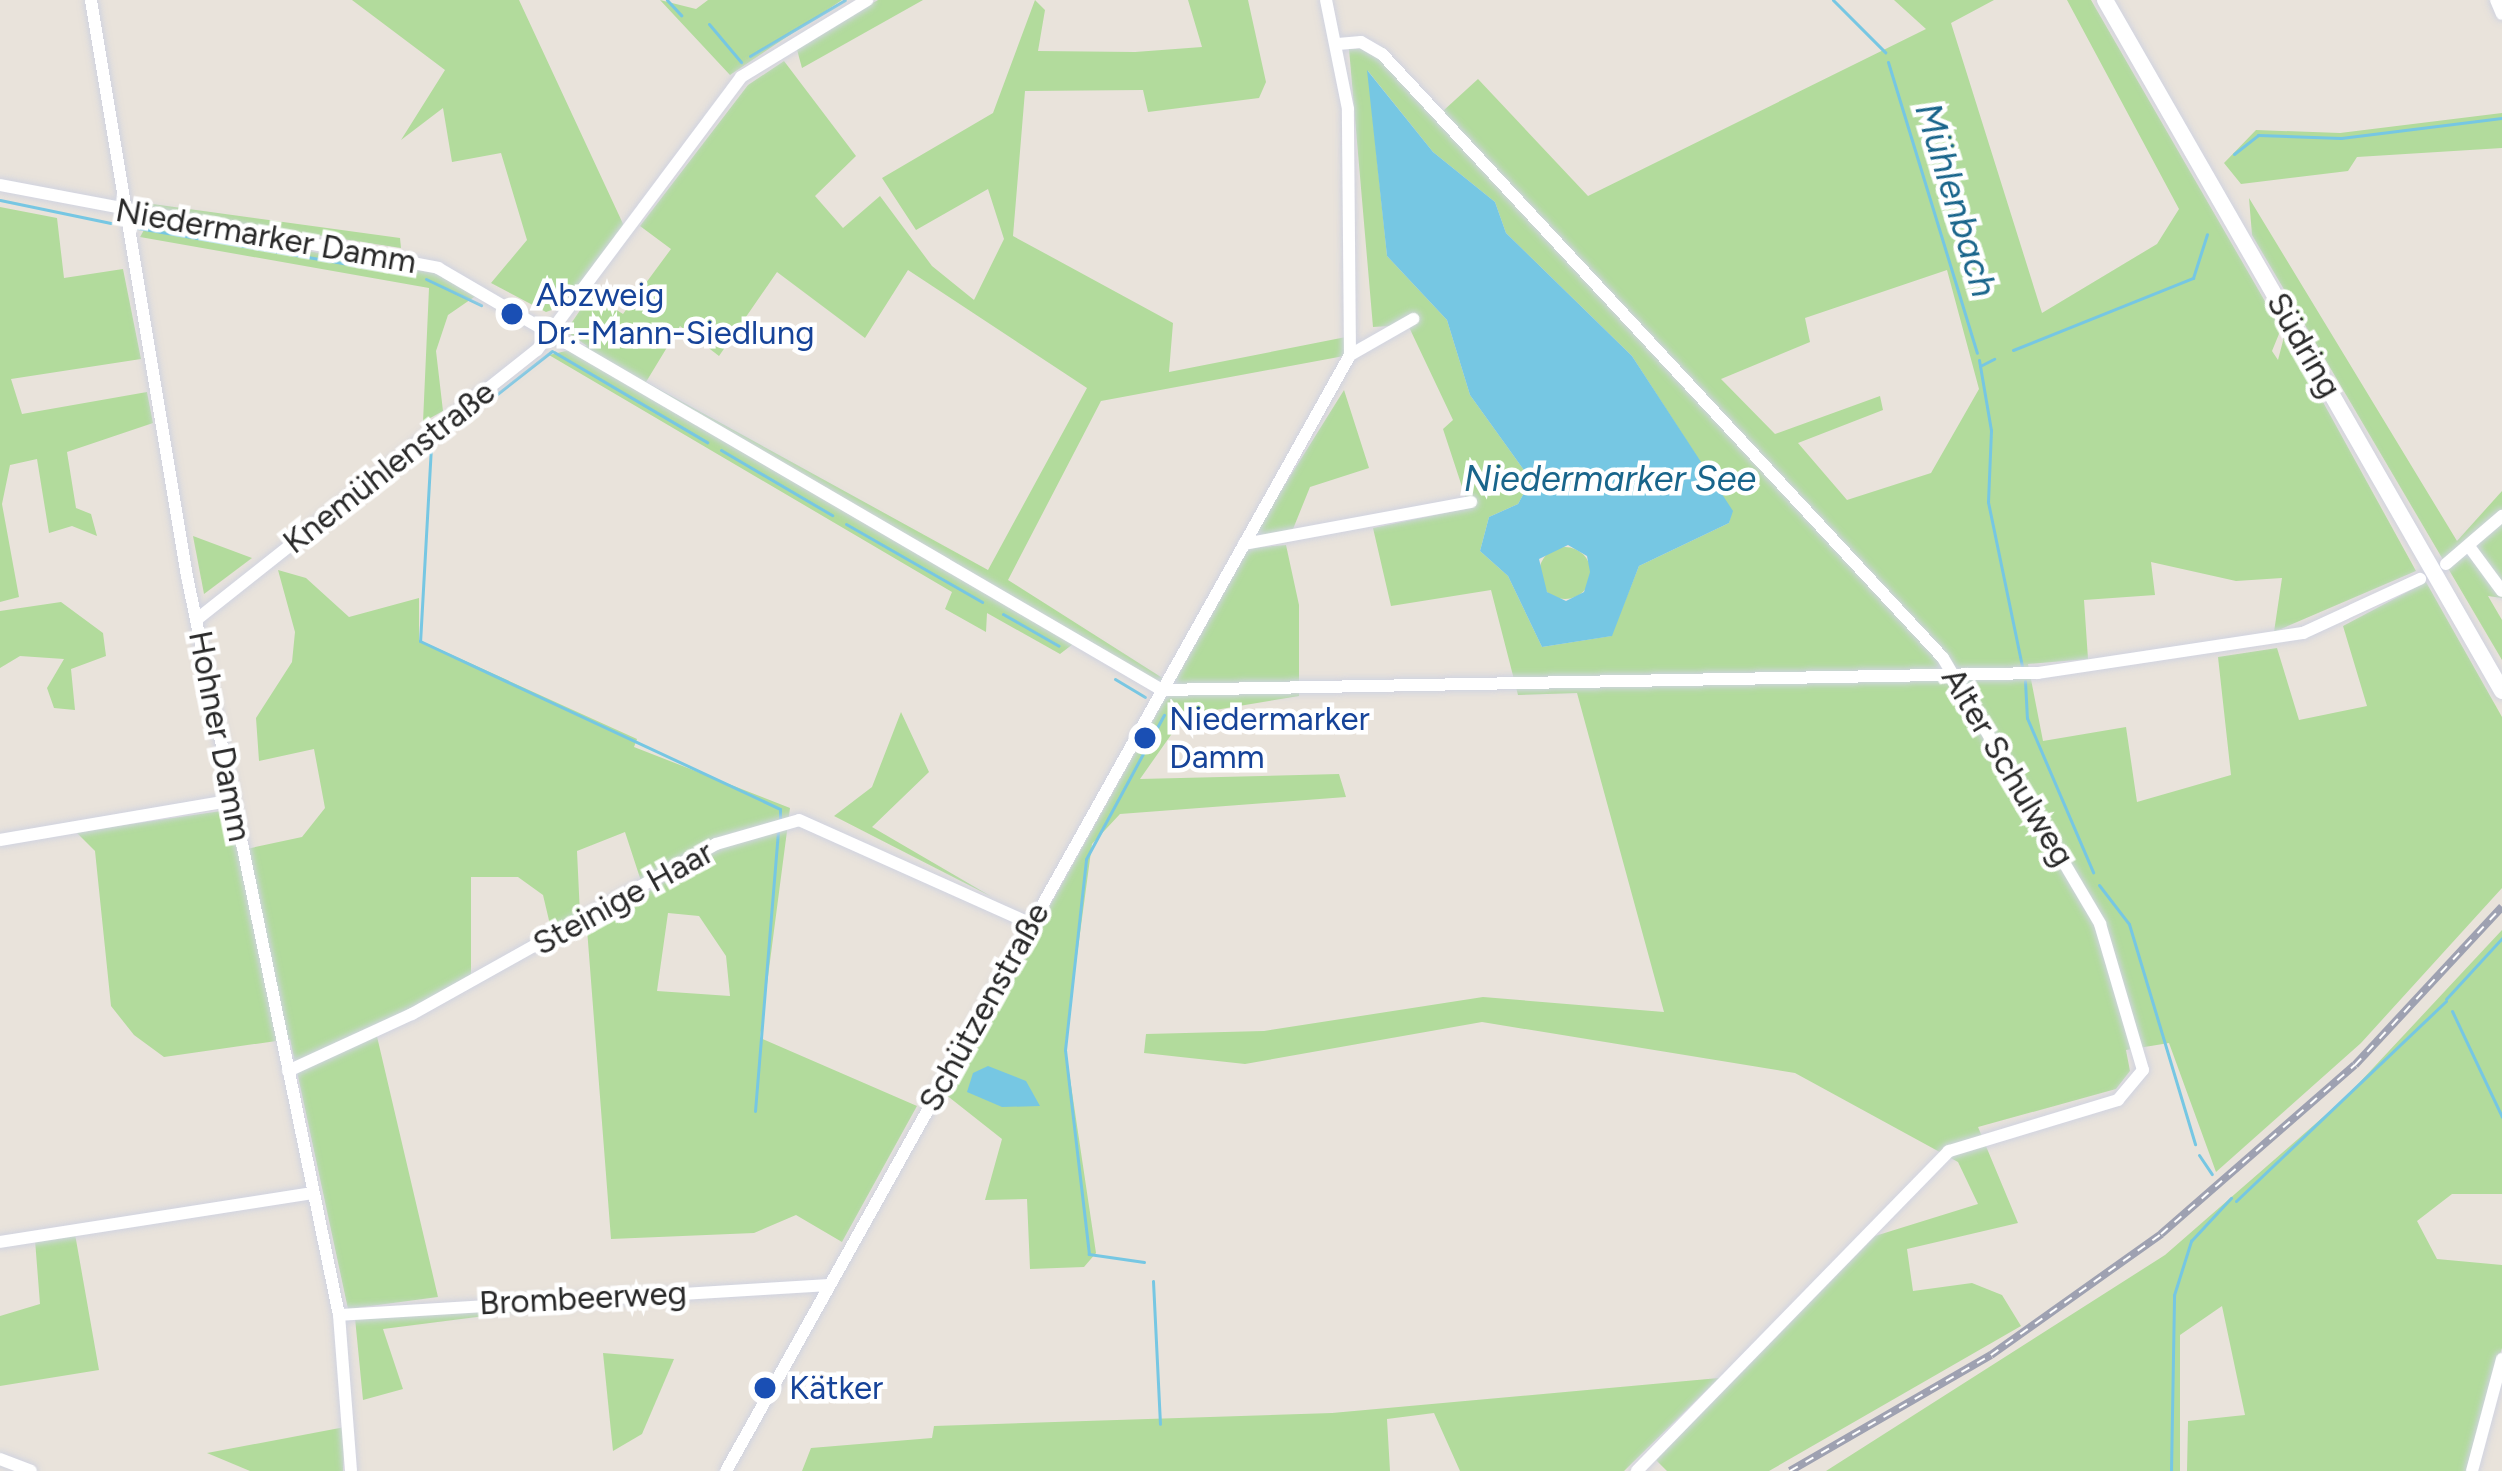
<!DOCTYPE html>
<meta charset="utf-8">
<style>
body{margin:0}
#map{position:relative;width:2502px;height:1471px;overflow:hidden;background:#e9e3db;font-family:Figtree,sans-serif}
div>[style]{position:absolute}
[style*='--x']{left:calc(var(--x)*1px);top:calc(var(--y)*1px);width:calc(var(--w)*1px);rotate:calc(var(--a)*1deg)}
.green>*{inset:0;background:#b2db9c}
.round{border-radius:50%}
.water>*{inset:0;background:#76c7e3}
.stream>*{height:3px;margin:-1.5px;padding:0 1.5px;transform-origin:1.5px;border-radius:1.5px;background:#76c7e3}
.roads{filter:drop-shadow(0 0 3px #d0d3e0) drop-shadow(0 0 3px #d0d3e0)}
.minor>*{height:12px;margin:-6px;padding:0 6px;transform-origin:6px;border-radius:6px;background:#fff}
.secondary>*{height:16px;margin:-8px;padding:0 8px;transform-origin:8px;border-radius:8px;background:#fff}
.rail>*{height:8px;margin-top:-4px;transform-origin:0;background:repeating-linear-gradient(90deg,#fff 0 9px,#9ea1b1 0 18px);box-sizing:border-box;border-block:3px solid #9ea1b1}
.dots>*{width:33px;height:33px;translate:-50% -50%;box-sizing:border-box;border:6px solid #fff;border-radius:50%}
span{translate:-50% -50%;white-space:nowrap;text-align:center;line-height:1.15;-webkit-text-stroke:9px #fff;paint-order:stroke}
.street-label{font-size:33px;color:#282828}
.transit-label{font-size:33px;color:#164399}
.left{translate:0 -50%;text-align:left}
.water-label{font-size:36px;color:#19658b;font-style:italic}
</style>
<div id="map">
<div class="green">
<i style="clip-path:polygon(352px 0,519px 0,624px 226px,566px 305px,546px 312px,491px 283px,527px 240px,501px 153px,452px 162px,443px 108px,401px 140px,445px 70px)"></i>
<i style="clip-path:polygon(660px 0,696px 9px,708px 0,842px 0,730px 75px)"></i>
<i style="clip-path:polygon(878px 0,923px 0,802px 68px,796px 46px)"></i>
<i style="clip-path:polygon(evenodd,1035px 0,1045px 10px,1038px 51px,1135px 52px,1202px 47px,1188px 0,1248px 0,1266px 82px,1259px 98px,1148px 112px,1143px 90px,1025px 91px,1013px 236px,1173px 323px,1169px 372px,1346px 337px,1344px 356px,1101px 401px,1008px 580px,1164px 679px,1150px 689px,1073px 644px,1060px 654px,987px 613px,986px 632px,945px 609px,952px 592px,549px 355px,587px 346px,566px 331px,591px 294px,623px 314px,671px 249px,640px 226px,748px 85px,784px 61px,856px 156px,815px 196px,843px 228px,880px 196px,932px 266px,974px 300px,1004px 239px,988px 189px,916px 230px,882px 178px,993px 113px,1035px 0,908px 270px,1087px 388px,988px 570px,646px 382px,680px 326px,719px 356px,777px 272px,865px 338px,908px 270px)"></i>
<i style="clip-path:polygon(evenodd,1894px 0,1994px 0,1951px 23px,2042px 313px,2157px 244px,2179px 209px,2067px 0,2091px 0,2281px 329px,2272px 351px,2278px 360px,2285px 333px,2416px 571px,2274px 632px,2282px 578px,2236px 581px,2151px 562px,2155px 595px,2084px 600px,2088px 659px,2028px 664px,2043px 741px,2126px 727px,2137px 802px,2231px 775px,2218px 657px,2277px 648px,2299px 720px,2367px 706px,2343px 626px,2426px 582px,2502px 717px,2502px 888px,2361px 1043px,2216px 1172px,2169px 1043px,2126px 1050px,2130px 1071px,2116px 1089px,1978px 1127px,2018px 1223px,1907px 1249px,1913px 1291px,1972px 1283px,2002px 1295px,2021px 1326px,1769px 1471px,1667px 1471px,1656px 1460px,1875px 1236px,1978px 1204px,1958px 1162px,1795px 1073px,1482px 1022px,1245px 1064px,1144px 1053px,1146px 1034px,1264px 1031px,1483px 997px,1664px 1012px,1577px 693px,1518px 695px,1491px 590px,1391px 606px,1373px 528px,1469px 508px,1443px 429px,1453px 420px,1408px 325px,1373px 327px,1349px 49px,1383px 47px,1443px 111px,1478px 79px,1588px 196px,1926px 29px,1894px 0,1368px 71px,1433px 152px,1495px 202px,1506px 233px,1632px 356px,1732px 511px,1729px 523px,1639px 566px,1611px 636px,1542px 647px,1508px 576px,1480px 551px,1489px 517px,1518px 504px,1531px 480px,1470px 395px,1447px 320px,1387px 256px,1368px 71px,1894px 0,1947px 270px,1979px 389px,1931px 473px,1847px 500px,1798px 443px,1883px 410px,1880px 396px,1775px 434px,1721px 379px,1810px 342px,1805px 318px,1947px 270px)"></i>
<i style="clip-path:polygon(2502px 113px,2502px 148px,2357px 157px,2348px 171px,2241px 184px,2224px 163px,2256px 130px,2340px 133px)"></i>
<i style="clip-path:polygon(2249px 198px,2457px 541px,2502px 491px,2502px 598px,2488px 596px,2502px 620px,2502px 660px,2252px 235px)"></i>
<i style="clip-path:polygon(145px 203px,400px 238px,401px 248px,146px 209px)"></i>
<i style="clip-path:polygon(0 207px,57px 218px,64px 278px,123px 269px,141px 359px,11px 379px,22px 414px,147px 392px,153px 423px,67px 452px,76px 508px,91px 514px,97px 536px,72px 526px,49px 533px,37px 459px,10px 465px,2px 504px,19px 597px,0 602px)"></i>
<i style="clip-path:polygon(148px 223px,434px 273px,477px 295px,448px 315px,436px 351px,443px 411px,423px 422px,429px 288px,140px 237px)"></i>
<i style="clip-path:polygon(1344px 390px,1369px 468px,1310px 487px,1291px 534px,1251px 539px)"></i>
<i style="clip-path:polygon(193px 536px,252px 558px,204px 594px)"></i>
<i style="clip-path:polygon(1286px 545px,1299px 605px,1299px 696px,1185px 715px,1140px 779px,1339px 774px,1346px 797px,1120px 814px,1092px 844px,1065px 1045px,1096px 1253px,1084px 1267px,1030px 1269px,1027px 1199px,985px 1200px,1002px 1139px,945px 1094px,1249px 548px)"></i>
<i class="round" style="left:1539px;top:547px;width:52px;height:52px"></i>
<i style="clip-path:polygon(evenodd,278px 570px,306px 578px,349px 617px,419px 598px,419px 640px,637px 739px,634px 747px,790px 808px,760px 1038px,917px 1106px,842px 1242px,796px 1215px,754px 1233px,611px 1239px,587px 929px,710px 854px,641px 881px,625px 832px,577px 851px,580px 915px,552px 933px,543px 895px,518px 877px,471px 877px,471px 978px,375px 1028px,438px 1297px,348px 1309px,290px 1039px,164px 1057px,134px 1035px,111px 1006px,95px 851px,76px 832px,228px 810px,237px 851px,302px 837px,325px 808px,314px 749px,259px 761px,256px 718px,292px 662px,295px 632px,278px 570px,668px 913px,699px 916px,726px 956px,730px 996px,657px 991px,668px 913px)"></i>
<i style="clip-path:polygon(61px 602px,103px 633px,106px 656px,71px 669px,75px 710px,54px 708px,47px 688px,64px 659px,20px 656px,0 668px,0 611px)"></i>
<i style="clip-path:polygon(901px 712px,929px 772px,872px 827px,992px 897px,834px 816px,872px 787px)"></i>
<i style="clip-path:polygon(2502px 930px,2502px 1194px,2452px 1194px,2417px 1221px,2437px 1259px,2502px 1265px,2502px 1348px,2466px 1471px,2187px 1471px,2188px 1421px,2245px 1415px,2222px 1306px,2180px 1335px,2180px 1471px,1826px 1471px,2165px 1255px,2346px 1097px)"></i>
<i style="clip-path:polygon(75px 1234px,99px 1370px,0 1386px,0 1316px,40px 1304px,35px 1240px)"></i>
<i style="clip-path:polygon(562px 1306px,383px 1329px,403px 1389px,363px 1400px,355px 1318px)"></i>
<i style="clip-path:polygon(603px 1353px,674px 1359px,642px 1434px,613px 1451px)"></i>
<i style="clip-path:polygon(1719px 1378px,1624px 1471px,1460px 1471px,1434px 1413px,1387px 1419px,1390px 1471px,802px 1471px,811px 1448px,932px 1438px,934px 1426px,1332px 1413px)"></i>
<i style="clip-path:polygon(345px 1427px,343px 1471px,250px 1471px,207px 1453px)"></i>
</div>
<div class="water">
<i style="clip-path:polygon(evenodd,1367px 70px,1433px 152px,1495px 202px,1506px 233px,1632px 356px,1733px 511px,1729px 523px,1639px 566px,1612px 636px,1542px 647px,1508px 576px,1480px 551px,1489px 517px,1518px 504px,1531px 480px,1470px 395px,1447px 320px,1387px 256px,1367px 70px,1568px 545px,1587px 556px,1590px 572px,1584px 592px,1566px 601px,1547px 592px,1539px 559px,1568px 545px)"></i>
<i style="clip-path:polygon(988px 1066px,1026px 1081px,1040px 1106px,1002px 1107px,967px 1092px,973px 1073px)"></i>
</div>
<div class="stream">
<i style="--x:667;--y:0;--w:21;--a:47"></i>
<i style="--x:1833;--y:0;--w:74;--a:45"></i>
<i style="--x:709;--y:24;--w:50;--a:49.9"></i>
<i style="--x:750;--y:56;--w:110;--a:-30.5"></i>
<i style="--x:1888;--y:62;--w:304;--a:73"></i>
<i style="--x:2234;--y:154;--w:31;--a:-38"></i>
<i style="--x:2258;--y:135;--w:83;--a:2.1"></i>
<i style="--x:2341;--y:138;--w:162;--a:-7.1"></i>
<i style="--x:0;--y:200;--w:113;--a:11.7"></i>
<i style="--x:138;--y:228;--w:280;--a:9.7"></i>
<i style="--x:426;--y:279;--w:61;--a:25.3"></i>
<i style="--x:2013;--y:350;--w:194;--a:-21.8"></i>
<i style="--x:2193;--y:278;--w:46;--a:-72.3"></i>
<i style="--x:552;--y:351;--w:154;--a:141.9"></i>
<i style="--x:431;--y:446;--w:195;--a:93.2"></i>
<i style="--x:420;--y:641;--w:397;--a:25"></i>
<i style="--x:780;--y:809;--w:10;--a:90"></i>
<i style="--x:554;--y:352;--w:178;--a:30.5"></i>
<i style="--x:1979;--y:360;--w:71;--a:80.3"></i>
<i style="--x:1991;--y:430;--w:72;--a:92.4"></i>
<i style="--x:1988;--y:502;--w:167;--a:78.3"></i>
<i style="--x:1980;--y:366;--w:16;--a:-27"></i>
<i style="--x:721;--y:450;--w:129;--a:30.4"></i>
<i style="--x:846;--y:524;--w:157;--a:29.8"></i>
<i style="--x:1003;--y:614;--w:64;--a:29.7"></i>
<i style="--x:1115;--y:679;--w:35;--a:31"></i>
<i style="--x:2025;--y:681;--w:37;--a:87"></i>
<i style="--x:2027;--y:718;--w:168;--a:66.8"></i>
<i style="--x:2099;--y:885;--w:49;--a:52.4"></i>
<i style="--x:2129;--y:924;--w:230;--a:73.3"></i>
<i style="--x:2446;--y:999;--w:83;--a:-47.4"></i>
<i style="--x:2452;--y:1011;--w:117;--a:64.7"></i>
<i style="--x:755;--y:1111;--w:280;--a:-85.3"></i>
<i style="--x:2199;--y:1155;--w:23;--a:56"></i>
<i style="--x:2236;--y:1201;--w:290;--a:-43.6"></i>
<i style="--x:1144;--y:1262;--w:56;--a:-171.7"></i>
<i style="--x:1089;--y:1254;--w:205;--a:-96.7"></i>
<i style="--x:1065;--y:1050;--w:192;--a:-83.7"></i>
<i style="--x:1086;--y:859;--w:164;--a:-61.6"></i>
<i style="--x:1153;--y:1281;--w:143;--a:87.2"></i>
<i style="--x:2171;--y:1471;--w:176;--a:-89"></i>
<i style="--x:2174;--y:1295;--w:57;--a:-72.5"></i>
<i style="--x:2191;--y:1241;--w:59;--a:-47.1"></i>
</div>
<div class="roads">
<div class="minor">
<i style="--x:91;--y:0;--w:584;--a:80.54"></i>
<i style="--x:187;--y:576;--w:754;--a:78.38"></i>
<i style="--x:339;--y:1315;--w:156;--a:85.6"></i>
<i style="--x:2496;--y:0;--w:15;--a:67"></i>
<i style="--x:1338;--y:44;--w:23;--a:-5"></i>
<i style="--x:1361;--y:42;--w:24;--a:30"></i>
<i style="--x:1382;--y:54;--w:824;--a:47.11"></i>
<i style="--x:1943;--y:658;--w:309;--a:59.4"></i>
<i style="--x:2100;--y:924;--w:152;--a:73.6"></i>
<i style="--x:2143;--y:1070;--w:39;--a:130"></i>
<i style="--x:2118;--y:1100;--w:177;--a:163.2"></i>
<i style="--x:1949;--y:1151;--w:447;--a:134.3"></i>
<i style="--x:0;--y:185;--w:446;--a:10.7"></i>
<i style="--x:438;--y:268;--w:838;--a:30.24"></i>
<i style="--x:1162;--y:690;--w:876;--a:-1.11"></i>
<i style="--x:2038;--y:673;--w:268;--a:-8.6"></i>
<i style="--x:2303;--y:633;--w:129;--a:-24.8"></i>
<i style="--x:1350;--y:355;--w:73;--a:-29.7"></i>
<i style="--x:1244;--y:544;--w:231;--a:-10.5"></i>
<i style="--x:2471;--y:549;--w:52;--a:53.6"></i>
<i style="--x:2446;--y:564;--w:74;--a:-40.6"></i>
<i style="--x:196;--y:620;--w:435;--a:-38.4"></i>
<i style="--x:537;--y:350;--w:341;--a:-53.2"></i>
<i style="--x:741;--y:77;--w:148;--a:-31.4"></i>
<i style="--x:0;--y:840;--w:236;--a:-9.7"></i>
<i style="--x:288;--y:1071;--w:136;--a:-24.7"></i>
<i style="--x:412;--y:1014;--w:348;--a:-29.2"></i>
<i style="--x:716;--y:844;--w:86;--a:-16.1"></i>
<i style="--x:799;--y:820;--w:254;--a:24.1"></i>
<i style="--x:0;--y:1242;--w:317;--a:-8.9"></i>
<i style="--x:339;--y:1315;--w:489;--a:-3.5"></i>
<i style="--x:0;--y:1459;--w:33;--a:21"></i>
<i style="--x:726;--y:1471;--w:1279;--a:-60.79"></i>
<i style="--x:1350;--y:355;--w:246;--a:-90.5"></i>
<i style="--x:1348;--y:109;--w:111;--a:-101.4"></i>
<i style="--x:2472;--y:1471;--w:116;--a:-75"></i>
</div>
<div class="secondary">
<i style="--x:2105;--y:0;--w:797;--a:60.12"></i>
</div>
</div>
<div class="rail">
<i style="--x:1790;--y:1471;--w:232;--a:-30"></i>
<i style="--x:1991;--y:1355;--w:209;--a:-35.4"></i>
<i style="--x:2161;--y:1234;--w:257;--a:-41.1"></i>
<i style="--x:2355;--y:1065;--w:216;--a:-47.1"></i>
</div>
<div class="dots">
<i style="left:512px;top:314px;background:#1a4fb4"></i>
<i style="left:1145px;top:738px;background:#1a4fb4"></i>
<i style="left:765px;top:1388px;background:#1a4fb4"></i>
</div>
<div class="street-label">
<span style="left:266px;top:236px;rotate:10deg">Niedermarker Damm</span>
<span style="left:2304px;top:345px;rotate:60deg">Südring</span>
<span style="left:389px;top:467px;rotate:-38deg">Knemühlenstraße</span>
<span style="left:220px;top:736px;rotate:79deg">Hohner Damm</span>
<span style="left:2008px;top:767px;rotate:59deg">Alter Schulweg</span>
<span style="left:623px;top:898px;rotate:-29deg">Steinige Haar</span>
<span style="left:984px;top:1007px;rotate:-61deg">Schützenstraße</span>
<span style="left:583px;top:1298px;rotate:-3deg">Brombeerweg</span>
</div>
<div class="transit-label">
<span class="left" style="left:536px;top:314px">Abzweig<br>Dr.-Mann-Siedlung</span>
<span class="left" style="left:1169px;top:738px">Niedermarker<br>Damm</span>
<span class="left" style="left:789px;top:1388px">Kätker</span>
</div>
<div class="water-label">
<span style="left:1956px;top:200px;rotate:73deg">Mühlenbach</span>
<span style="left:1610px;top:479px">Niedermarker See</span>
</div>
</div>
